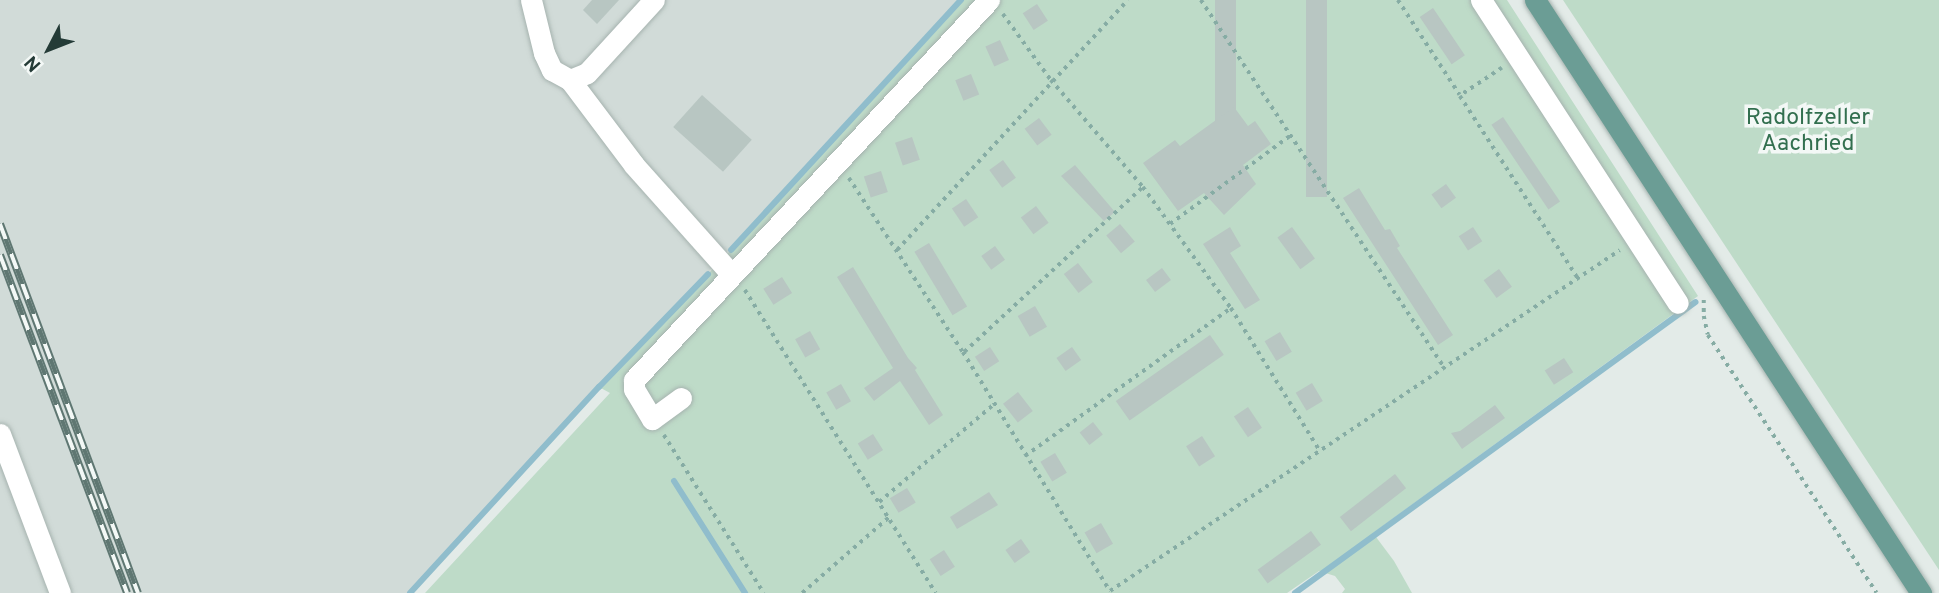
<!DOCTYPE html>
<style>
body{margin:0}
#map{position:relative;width:1939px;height:593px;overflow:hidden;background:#e3ebe8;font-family:Overpass,sans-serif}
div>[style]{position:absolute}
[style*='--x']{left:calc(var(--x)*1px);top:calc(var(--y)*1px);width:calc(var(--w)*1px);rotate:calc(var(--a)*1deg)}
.built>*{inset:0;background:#d1dbd8}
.green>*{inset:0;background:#bedbc8}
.stream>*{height:6px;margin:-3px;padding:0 3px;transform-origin:3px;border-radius:3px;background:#90bdcc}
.building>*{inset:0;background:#b8c6c2;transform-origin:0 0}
.path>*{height:3.5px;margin-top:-1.75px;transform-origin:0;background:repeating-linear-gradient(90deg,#86aca4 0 3.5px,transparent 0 8.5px)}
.roads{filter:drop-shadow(0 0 2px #a6b3af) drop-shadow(0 0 2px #a6b3af)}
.minor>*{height:21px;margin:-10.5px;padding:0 10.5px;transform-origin:10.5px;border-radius:10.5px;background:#fff}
.major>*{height:21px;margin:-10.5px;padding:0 10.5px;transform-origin:10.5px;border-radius:10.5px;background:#6b9d95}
.rail>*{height:8px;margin-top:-4px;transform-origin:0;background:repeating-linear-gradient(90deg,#f3f8f6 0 16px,#5f7772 0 32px);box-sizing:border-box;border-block:2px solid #5f7772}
span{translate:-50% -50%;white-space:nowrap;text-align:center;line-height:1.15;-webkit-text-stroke:7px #f3f8f6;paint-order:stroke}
.park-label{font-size:23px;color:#326f4f}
.north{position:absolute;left:14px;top:14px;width:70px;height:70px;-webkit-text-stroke:5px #f3f8f6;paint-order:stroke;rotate:228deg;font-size:19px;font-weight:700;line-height:28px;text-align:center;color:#243b37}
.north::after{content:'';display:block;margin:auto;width:24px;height:32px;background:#243b37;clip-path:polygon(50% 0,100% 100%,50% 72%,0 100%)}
</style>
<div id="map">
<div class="built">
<i style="clip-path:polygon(0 0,961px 0,410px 593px,0 593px)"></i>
</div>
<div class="green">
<i style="clip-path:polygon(961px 0,1507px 0,1698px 296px,1373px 533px,1394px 561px,1412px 593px,1342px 593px,1345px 589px,1335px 576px,1319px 571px,1287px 593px,425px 593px,610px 393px,599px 387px,731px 250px)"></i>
<i style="clip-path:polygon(1563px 0,1939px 0,1939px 570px)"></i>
</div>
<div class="stream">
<i style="--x:731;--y:250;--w:340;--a:-47.4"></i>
<i style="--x:674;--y:481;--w:133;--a:57.6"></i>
<i style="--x:410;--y:593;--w:280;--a:-47.5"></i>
<i style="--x:599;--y:387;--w:157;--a:-46"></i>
<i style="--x:1295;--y:593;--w:495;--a:-36"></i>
</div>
<div class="building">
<i style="clip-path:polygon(592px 0,619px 0,597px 24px,583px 10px)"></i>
<i style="left:1215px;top:0;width:21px;height:155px"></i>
<i style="left:1306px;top:0;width:21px;height:197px"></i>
<i style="left:1037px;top:4px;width:20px;height:17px;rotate:57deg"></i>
<i style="left:1433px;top:8px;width:57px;height:16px;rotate:56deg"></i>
<i style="left:1000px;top:40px;width:22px;height:16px;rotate:66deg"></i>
<i style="left:971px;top:74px;width:22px;height:17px;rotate:68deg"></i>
<i style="left:702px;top:95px;width:67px;height:43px;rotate:42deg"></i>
<i style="clip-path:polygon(1234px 107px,1248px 126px,1255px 121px,1271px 144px,1243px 165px,1256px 184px,1224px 215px,1204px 193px,1178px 211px,1143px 163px,1175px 140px,1180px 146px)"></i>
<i style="left:1503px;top:117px;width:102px;height:14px;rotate:56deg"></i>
<i style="left:1039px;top:118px;width:21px;height:18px;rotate:53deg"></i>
<i style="left:912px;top:137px;width:24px;height:18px;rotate:71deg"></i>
<i style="left:1003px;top:160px;width:22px;height:17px;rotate:54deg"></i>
<i style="clip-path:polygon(1075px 165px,1115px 212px,1104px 221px,1061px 176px)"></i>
<i style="left:881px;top:171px;width:22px;height:18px;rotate:72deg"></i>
<i style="left:1446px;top:184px;width:17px;height:18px;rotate:54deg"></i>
<i style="clip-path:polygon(1359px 188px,1385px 230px,1390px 229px,1400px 246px,1397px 248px,1453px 335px,1438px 345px,1343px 198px)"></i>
<i style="left:966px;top:199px;width:22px;height:17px;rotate:56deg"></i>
<i style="left:1036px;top:206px;width:21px;height:19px;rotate:53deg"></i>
<i style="left:1120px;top:224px;width:23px;height:18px;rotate:50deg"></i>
<i style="clip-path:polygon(1230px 227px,1241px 246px,1230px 253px,1260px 300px,1245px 309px,1203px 244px)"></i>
<i style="left:1292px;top:227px;width:39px;height:18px;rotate:54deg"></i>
<i style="left:1473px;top:227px;width:17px;height:17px;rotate:57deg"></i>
<i style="left:929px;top:243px;width:74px;height:17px;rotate:59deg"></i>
<i style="left:995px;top:246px;width:17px;height:17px;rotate:54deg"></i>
<i style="left:1078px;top:263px;width:24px;height:18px;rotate:52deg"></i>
<i style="clip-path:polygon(853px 267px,908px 358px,917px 368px,915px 370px,943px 415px,929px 425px,900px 381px,874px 401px,864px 388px,893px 368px,837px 277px)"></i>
<i style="left:1162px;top:268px;width:15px;height:20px;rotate:53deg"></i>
<i style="left:1499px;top:269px;width:22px;height:19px;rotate:54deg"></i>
<i style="left:782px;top:277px;width:19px;height:22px;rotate:58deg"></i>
<i style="left:1035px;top:306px;width:24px;height:20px;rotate:60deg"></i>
<i style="left:810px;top:331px;width:21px;height:17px;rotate:61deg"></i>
<i style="left:1280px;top:332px;width:23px;height:18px;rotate:59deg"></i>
<i style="left:1210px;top:335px;width:24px;height:115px;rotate:55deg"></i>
<i style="left:990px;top:347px;width:17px;height:18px;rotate:57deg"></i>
<i style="left:1072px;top:347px;width:16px;height:19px;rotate:55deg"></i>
<i style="left:1564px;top:358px;width:17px;height:23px;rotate:57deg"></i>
<i style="left:1312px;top:383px;width:21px;height:19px;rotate:59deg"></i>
<i style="left:841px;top:384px;width:20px;height:17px;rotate:60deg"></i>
<i style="left:1018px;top:392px;width:24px;height:19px;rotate:52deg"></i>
<i style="clip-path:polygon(1495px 405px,1505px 418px,1462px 449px,1451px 433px,1460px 431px)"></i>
<i style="left:1248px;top:407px;width:25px;height:17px;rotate:56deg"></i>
<i style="left:1093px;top:422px;width:16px;height:17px;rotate:52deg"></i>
<i style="left:873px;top:434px;width:19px;height:18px;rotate:58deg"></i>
<i style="left:1202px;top:436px;width:24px;height:19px;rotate:57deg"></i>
<i style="left:1055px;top:453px;width:23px;height:17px;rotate:59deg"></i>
<i style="left:1395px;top:474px;width:18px;height:70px;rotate:52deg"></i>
<i style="left:907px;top:488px;width:17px;height:20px;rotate:59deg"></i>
<i style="clip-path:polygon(989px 492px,998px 505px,957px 529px,950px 517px)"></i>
<i style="left:1101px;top:523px;width:24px;height:19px;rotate:60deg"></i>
<i style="left:1311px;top:531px;width:17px;height:66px;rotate:54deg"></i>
<i style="left:1021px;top:539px;width:16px;height:19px;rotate:55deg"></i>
<i style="left:944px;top:550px;width:20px;height:17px;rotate:57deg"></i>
</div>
<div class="path">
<i style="--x:1201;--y:0;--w:442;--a:56.5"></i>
<i style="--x:1398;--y:0;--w:113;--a:56.9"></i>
<i style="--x:1003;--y:14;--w:82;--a:54"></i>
<i style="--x:1051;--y:80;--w:141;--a:49.3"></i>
<i style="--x:1143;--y:187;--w:150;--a:54"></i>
<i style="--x:1231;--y:308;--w:168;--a:58.1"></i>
<i style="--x:1502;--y:68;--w:50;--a:146.3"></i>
<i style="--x:1460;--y:96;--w:216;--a:57.1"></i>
<i style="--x:849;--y:178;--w:208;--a:56.8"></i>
<i style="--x:963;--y:352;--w:281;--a:58.4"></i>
<i style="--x:1110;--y:591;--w:613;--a:-33.77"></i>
<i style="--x:1170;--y:224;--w:150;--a:-36.3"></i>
<i style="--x:897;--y:250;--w:340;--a:-47.3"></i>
<i style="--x:745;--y:290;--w:358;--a:57.8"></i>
<i style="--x:1704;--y:300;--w:16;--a:90"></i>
<i style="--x:1704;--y:316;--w:19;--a:78"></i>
<i style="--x:1708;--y:335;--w:308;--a:56.8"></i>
<i style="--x:964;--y:352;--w:243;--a:-42.7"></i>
<i style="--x:664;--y:435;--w:187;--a:57.7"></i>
<i style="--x:1025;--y:456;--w:254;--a:-35.7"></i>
<i style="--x:879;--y:502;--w:150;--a:-40.4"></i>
<i style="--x:802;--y:593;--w:116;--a:-41.1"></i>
</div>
<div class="roads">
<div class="minor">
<i style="--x:531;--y:0;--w:55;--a:76.2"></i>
<i style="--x:544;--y:53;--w:19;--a:65"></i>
<i style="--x:552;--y:70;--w:21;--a:29"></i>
<i style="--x:570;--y:80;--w:106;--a:53"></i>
<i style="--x:634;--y:165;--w:147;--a:48.3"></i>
<i style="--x:1481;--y:0;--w:361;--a:57"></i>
<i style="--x:570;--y:80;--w:18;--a:-22"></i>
<i style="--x:587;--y:73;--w:99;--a:-47.5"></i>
<i style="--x:681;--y:398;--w:36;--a:144"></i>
<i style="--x:652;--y:419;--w:35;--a:-121"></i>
<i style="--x:634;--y:389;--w:9;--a:-90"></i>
<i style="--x:634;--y:380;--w:520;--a:-46.95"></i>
<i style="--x:0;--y:434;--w:170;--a:69.3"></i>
</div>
<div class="major">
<i style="--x:1535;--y:0;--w:708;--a:56.94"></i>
</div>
</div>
<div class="rail">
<i style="--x:0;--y:224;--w:394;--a:69.5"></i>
<i style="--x:0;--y:255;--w:361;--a:69.4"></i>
</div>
<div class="park-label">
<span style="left:1808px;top:132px">Radolfzeller<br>Aachried</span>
</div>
<div class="north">N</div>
</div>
